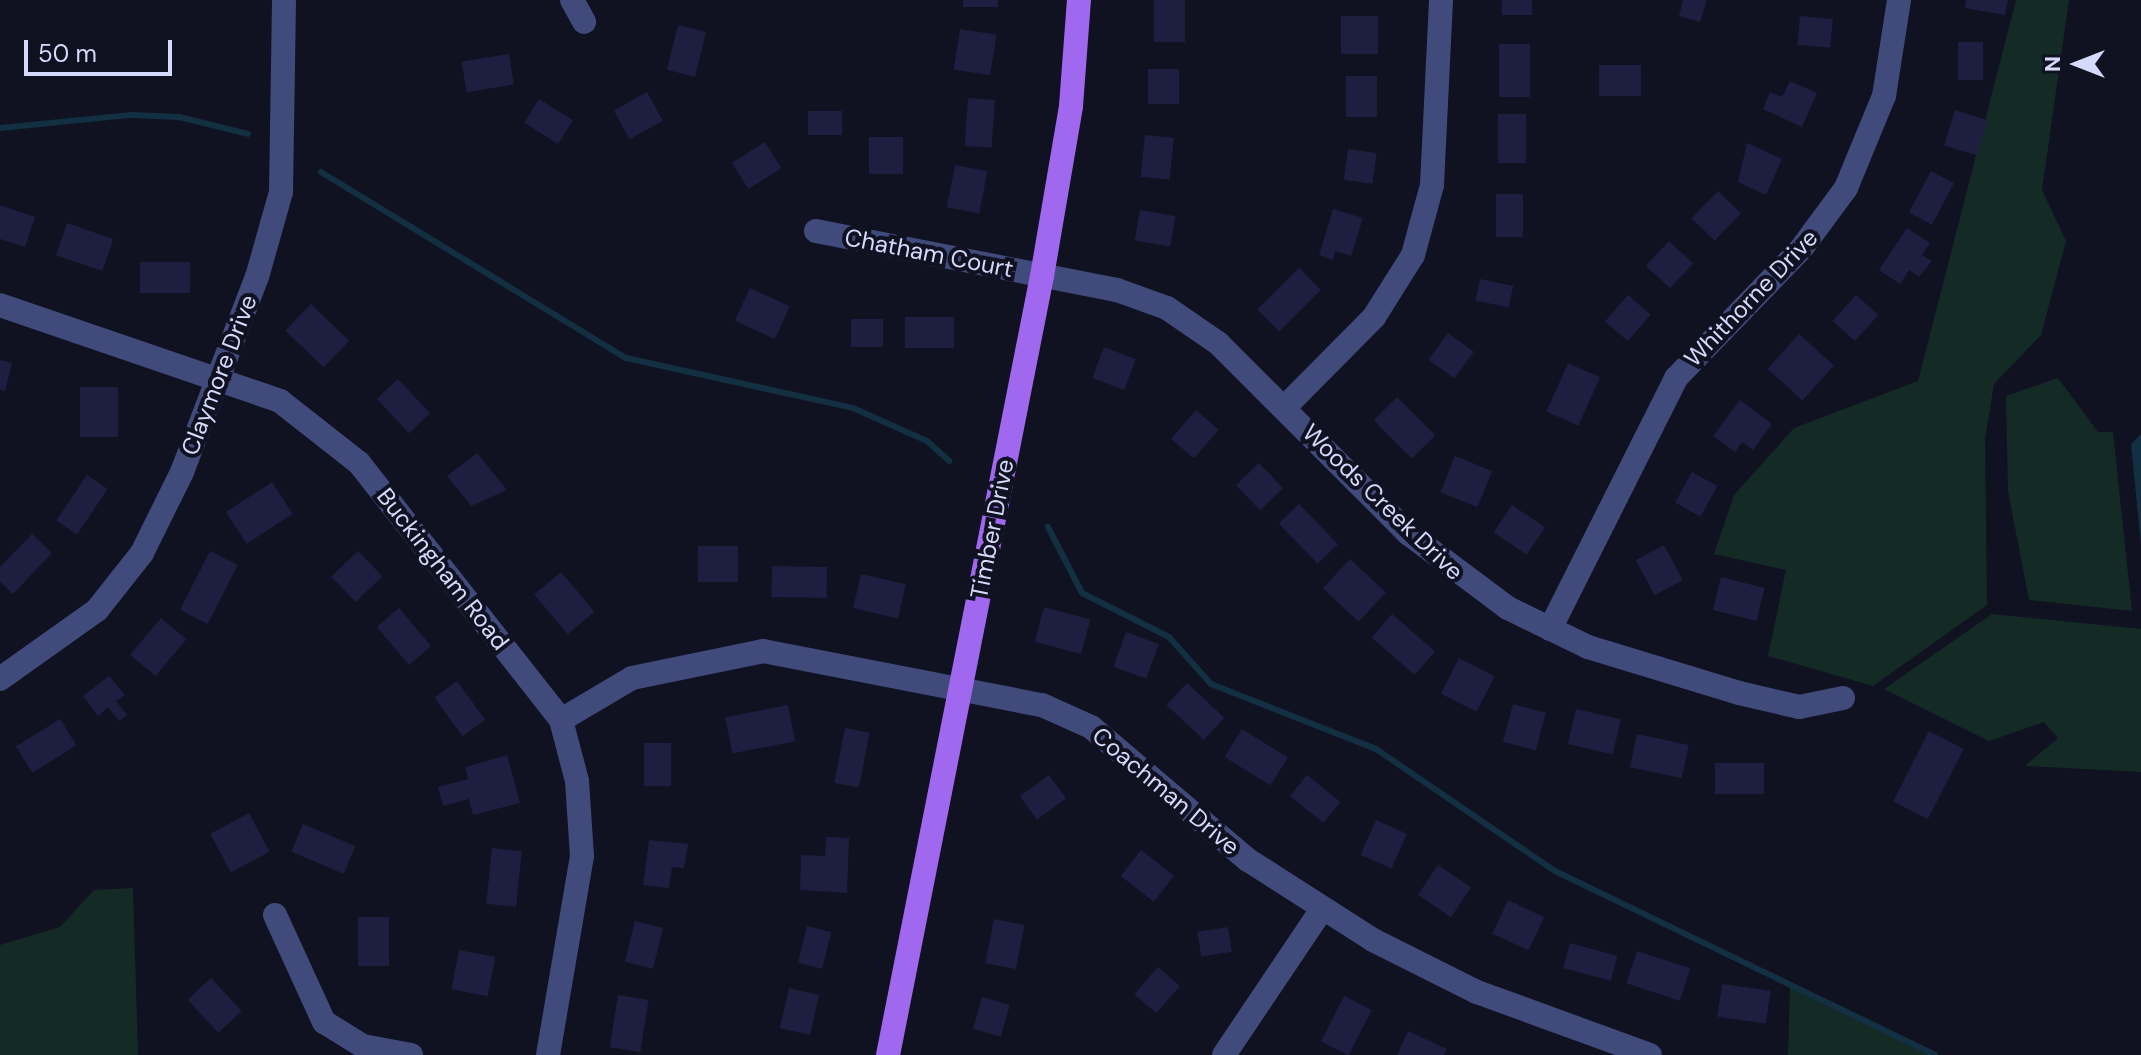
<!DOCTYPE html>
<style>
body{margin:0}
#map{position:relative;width:2141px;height:1055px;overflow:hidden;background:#101121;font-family:"DM Sans",sans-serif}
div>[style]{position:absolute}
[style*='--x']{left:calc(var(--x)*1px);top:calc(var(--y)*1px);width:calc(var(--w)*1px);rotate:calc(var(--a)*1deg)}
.green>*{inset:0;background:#142b25}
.water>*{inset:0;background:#133043}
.stream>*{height:6px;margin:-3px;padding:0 3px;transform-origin:3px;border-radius:3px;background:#133043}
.building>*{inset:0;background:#1e1e40;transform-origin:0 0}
.minor>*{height:24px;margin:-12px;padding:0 12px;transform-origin:12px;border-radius:12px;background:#404a7b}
.major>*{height:24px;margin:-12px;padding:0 12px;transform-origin:12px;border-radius:12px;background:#a068ef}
span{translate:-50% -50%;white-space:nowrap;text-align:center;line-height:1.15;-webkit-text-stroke:8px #101121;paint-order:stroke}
.street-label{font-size:24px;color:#d5d9fb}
.north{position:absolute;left:2037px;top:24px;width:80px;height:80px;-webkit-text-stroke:6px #101121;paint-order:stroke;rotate:270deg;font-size:22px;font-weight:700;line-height:32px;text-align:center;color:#d5d9fb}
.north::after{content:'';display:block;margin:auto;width:28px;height:36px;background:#d5d9fb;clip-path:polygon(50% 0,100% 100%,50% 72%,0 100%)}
.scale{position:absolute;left:24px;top:40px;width:148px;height:36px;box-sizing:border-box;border:4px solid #d5d9fb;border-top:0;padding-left:10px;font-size:24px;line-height:28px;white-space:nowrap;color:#d5d9fb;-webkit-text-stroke:6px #101121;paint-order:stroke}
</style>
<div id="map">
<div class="green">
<i style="clip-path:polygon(2016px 0,2069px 0,2042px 190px,2066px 241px,2041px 335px,1994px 384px,1985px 439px,1987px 605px,1873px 686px,1768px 656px,1786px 570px,1714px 554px,1734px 495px,1794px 428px,1918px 381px)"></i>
<i style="clip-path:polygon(2058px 378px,2098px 432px,2113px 432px,2132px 611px,2029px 600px,2008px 491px,2006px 396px)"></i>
<i style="clip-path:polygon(1992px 614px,2141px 629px,2141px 772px,2025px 766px,2058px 738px,2044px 722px,1989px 741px,1884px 689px)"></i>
<i style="clip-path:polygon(133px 888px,138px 1055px,0 1055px,0 945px,60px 927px,94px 890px)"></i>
<i style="clip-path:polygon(1790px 985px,1935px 1055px,1788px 1055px)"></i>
</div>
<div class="water">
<i style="clip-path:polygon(2141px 434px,2141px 545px,2131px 444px)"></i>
</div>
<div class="stream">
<i style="--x:0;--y:128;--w:132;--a:-5.7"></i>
<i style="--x:131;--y:115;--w:48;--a:2.4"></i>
<i style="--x:179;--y:117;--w:71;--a:13.8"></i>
<i style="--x:321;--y:172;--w:357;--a:31.4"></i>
<i style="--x:626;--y:358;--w:232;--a:12.4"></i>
<i style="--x:853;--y:408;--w:81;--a:24"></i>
<i style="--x:927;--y:441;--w:30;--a:42"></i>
<i style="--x:1048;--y:527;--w:74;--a:62.7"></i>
<i style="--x:1082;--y:593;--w:97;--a:26.8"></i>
<i style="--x:1169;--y:637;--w:63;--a:48.2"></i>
<i style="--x:1211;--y:684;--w:177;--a:21.5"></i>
<i style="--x:1376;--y:749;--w:217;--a:34.3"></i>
<i style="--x:1555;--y:871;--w:422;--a:25.8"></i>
</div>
<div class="building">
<i style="left:963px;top:0;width:35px;height:7px"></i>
<i style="left:1154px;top:0;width:31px;height:42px"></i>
<i style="left:1502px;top:0;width:30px;height:15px"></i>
<i style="clip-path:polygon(1683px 0,1707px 0,1700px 22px,1679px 16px)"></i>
<i style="clip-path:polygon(1966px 0,2008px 0,2005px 15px,1965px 8px)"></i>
<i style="left:1341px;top:16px;width:37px;height:38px"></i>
<i style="left:1800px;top:16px;width:33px;height:29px;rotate:5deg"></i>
<i style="left:678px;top:25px;width:29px;height:46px;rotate:14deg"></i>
<i style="left:960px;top:29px;width:37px;height:41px;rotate:9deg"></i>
<i style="left:1958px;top:42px;width:25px;height:38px"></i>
<i style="left:1499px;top:44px;width:31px;height:53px"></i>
<i style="left:509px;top:54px;width:31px;height:48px;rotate:81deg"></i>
<i style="left:1599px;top:65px;width:42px;height:31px"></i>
<i style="left:1148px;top:69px;width:31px;height:35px"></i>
<i style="left:1346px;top:76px;width:31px;height:41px"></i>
<i style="clip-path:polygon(1790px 81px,1817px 93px,1802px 127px,1763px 109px,1770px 92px,1782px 97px)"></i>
<i style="left:647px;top:92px;width:33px;height:38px;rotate:61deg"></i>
<i style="left:968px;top:98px;width:27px;height:48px;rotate:4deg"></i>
<i style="left:539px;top:99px;width:40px;height:28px;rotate:32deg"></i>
<i style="left:1955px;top:110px;width:34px;height:37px;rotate:17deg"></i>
<i style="left:808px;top:111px;width:34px;height:24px"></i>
<i style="left:1498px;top:114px;width:28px;height:49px"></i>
<i style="left:1145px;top:135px;width:29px;height:42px;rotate:6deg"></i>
<i style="left:869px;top:137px;width:34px;height:37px"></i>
<i style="left:765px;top:142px;width:31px;height:39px;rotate:58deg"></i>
<i style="clip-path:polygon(1747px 143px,1782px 159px,1766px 195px,1738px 182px)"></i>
<i style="left:1348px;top:149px;width:29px;height:31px;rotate:8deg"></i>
<i style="left:955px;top:165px;width:33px;height:43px;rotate:11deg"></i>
<i style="left:1931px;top:171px;width:26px;height:47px;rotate:28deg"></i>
<i style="left:1718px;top:191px;width:32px;height:38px;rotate:44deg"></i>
<i style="left:1496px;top:194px;width:27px;height:43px"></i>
<i style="clip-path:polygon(0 205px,35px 217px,25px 247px,0 239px)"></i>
<i style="clip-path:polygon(1333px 209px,1363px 218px,1351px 256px,1335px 251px,1333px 260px,1319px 255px)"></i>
<i style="left:1140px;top:210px;width:36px;height:31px;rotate:10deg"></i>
<i style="left:67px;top:223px;width:49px;height:34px;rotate:19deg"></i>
<i style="clip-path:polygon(1907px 228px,1930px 243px,1922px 255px,1932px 261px,1919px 277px,1909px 270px,1900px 284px,1879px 270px)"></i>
<i style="left:1669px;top:241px;width:33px;height:34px;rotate:43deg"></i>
<i style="left:140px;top:262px;width:50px;height:31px"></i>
<i style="left:1299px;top:268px;width:31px;height:59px;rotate:45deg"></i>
<i style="left:1480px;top:279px;width:34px;height:22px;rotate:12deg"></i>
<i style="left:750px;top:288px;width:44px;height:36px;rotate:25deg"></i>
<i style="left:1628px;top:295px;width:30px;height:35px;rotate:41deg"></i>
<i style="left:1856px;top:295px;width:30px;height:35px;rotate:42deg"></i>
<i style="left:311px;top:304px;width:53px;height:37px;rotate:44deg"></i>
<i style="left:905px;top:317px;width:49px;height:31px"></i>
<i style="left:851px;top:319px;width:32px;height:28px"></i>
<i style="left:1448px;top:333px;width:32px;height:33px;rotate:36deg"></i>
<i style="left:1799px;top:334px;width:47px;height:47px;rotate:42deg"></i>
<i style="left:1104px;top:347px;width:34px;height:33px;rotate:21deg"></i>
<i style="clip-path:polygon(0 360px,12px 363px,5px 391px,0 390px)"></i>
<i style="left:1568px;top:363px;width:35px;height:53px;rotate:24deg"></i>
<i style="left:398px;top:379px;width:47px;height:29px;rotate:47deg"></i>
<i style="left:80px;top:387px;width:38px;height:50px"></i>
<i style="left:1397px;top:397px;width:54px;height:33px;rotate:45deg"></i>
<i style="clip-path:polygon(1740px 400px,1772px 424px,1753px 450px,1742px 442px,1735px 452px,1713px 436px)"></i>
<i style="left:1196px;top:410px;width:30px;height:38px;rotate:41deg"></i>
<i style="clip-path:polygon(477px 453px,507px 490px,471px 506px,447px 476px)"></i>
<i style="left:1455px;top:456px;width:40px;height:39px;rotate:22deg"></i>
<i style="left:1259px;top:463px;width:35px;height:32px;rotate:46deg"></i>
<i style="left:1692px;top:472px;width:29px;height:35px;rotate:29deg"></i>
<i style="left:87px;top:475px;width:25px;height:55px;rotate:34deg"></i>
<i style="left:272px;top:482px;width:38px;height:55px;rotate:57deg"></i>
<i style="left:1299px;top:504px;width:56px;height:28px;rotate:46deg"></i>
<i style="left:1512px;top:505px;width:40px;height:33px;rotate:34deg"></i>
<i style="clip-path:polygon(32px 534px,52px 553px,13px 594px,0 581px,0 567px)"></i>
<i style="left:1664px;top:545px;width:40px;height:32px;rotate:62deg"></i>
<i style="left:698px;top:546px;width:40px;height:36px"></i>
<i style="left:210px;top:551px;width:31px;height:66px;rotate:27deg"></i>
<i style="left:358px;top:551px;width:35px;height:37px;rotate:46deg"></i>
<i style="left:1350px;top:559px;width:49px;height:40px;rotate:43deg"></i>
<i style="left:772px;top:566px;width:55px;height:31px;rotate:1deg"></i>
<i style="left:561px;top:572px;width:52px;height:35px;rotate:50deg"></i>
<i style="left:861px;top:574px;width:46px;height:35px;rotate:13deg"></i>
<i style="left:1721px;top:577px;width:45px;height:34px;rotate:14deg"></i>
<i style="left:1044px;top:607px;width:48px;height:36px;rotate:15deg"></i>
<i style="left:399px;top:608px;width:50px;height:29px;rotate:50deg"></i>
<i style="left:1392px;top:614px;width:57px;height:31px;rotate:41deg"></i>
<i style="left:161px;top:618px;width:33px;height:48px;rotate:40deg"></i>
<i style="left:1126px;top:632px;width:35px;height:37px;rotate:20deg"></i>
<i style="left:1459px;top:658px;width:40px;height:40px;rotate:27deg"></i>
<i style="clip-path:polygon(109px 676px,125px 695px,116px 701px,127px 715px,119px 721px,108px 707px,98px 716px,83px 696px)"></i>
<i style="left:457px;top:681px;width:48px;height:28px;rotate:54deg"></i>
<i style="left:1187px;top:683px;width:51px;height:30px;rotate:43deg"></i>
<i style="left:1513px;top:704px;width:34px;height:39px;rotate:15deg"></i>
<i style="left:788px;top:705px;width:37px;height:64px;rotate:79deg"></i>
<i style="left:1576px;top:709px;width:46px;height:36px;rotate:13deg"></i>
<i style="left:60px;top:719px;width:31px;height:52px;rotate:58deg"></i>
<i style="left:845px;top:728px;width:25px;height:56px;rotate:11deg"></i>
<i style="left:1242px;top:729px;width:54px;height:33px;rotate:32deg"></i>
<i style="left:1929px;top:731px;width:39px;height:79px;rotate:27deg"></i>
<i style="left:1637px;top:734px;width:53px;height:34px;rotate:12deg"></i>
<i style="left:644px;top:743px;width:27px;height:43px"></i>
<i style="clip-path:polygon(507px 755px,520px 803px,473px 815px,469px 799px,443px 806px,438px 787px,468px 779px,465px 767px)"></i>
<i style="left:1715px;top:763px;width:49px;height:31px"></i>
<i style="left:1049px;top:775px;width:29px;height:36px;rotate:54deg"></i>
<i style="left:1307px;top:775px;width:43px;height:27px;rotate:39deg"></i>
<i style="left:249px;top:813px;width:44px;height:44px;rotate:62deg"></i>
<i style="left:1376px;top:820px;width:34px;height:38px;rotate:24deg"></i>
<i style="left:303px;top:824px;width:57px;height:30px;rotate:23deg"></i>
<i style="clip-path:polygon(826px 837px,849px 838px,847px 893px,800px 890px,801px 855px,825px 856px)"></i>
<i style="clip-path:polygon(649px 840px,688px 844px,684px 868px,672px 867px,669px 888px,643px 885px)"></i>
<i style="left:492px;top:848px;width:30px;height:56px;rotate:6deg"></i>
<i style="left:1141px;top:850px;width:42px;height:33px;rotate:38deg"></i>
<i style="left:1438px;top:865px;width:40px;height:36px;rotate:34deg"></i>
<i style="left:1508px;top:900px;width:40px;height:37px;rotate:25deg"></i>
<i style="left:358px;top:917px;width:31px;height:49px"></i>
<i style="left:994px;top:919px;width:31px;height:45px;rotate:11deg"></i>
<i style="left:635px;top:921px;width:29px;height:42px;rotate:14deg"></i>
<i style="left:807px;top:926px;width:25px;height:38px;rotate:14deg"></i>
<i style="left:1228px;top:927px;width:25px;height:31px;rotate:81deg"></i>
<i style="left:1570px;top:943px;width:49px;height:26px;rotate:15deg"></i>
<i style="left:459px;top:950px;width:37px;height:40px;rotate:11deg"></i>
<i style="left:1637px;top:951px;width:56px;height:34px;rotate:18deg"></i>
<i style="left:1158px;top:967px;width:29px;height:36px;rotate:41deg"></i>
<i style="left:211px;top:978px;width:45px;height:32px;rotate:47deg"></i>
<i style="left:1722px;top:984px;width:49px;height:33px;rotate:8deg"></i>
<i style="left:789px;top:988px;width:31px;height:41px;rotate:13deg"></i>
<i style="left:618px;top:995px;width:31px;height:53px;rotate:9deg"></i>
<i style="left:1344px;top:996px;width:31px;height:51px;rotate:27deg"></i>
<i style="left:982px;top:997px;width:29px;height:33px;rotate:16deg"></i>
<i style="clip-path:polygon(1408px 1031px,1447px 1049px,1444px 1055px,1397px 1055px)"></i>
</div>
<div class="minor">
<i style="--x:572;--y:0;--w:25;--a:61"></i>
<i style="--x:816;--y:231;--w:307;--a:11.1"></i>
<i style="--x:1117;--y:290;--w:53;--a:19.8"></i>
<i style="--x:1167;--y:308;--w:62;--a:34.5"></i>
<i style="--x:1218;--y:343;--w:270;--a:45"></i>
<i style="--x:1409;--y:534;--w:124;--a:36.8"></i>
<i style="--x:1508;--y:608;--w:89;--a:26"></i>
<i style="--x:1588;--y:647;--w:158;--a:16.9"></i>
<i style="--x:1739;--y:693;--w:62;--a:13.1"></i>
<i style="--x:1799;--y:707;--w:45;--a:-11.6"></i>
<i style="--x:0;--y:305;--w:296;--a:18.9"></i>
<i style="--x:280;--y:401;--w:100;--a:38.1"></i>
<i style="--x:359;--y:463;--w:327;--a:51.8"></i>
<i style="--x:561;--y:720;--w:63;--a:75.3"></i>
<i style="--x:577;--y:781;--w:75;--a:86.2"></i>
<i style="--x:582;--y:856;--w:202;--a:99.7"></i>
<i style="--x:1285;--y:407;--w:127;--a:-45.3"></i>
<i style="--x:1374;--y:317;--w:73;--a:-57.8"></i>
<i style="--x:1413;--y:255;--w:73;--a:-74.8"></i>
<i style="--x:1432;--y:185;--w:185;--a:-87.2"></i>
<i style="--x:1550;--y:629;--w:281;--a:-63.3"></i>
<i style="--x:1676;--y:378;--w:180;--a:-45.9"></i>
<i style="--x:1801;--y:249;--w:76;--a:-53.6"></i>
<i style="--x:1846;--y:188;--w:100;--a:-67.6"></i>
<i style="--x:1884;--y:96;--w:97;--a:-81.1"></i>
<i style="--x:0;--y:679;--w:119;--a:-35.4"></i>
<i style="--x:97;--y:610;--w:73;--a:-51.7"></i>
<i style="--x:142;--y:553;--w:90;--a:-63.7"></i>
<i style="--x:182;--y:472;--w:209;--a:-69"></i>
<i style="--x:257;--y:277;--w:88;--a:-74.2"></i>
<i style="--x:281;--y:192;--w:192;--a:-89.1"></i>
<i style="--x:561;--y:720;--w:82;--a:-30.6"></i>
<i style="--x:632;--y:678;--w:134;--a:-11.6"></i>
<i style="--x:763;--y:651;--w:284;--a:11"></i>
<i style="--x:1042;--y:705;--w:54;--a:24.2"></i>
<i style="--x:1091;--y:727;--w:206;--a:40.3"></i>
<i style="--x:1248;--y:860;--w:148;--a:32.6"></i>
<i style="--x:1373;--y:940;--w:116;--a:26.6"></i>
<i style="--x:1477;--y:992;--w:184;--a:20"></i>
<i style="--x:275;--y:915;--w:118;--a:65.4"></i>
<i style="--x:324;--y:1022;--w:46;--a:31.6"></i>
<i style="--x:363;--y:1046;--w:49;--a:10.6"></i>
<i style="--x:1224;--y:1055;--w:176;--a:-56.1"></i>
</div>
<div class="major">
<i style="--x:888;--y:1055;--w:794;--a:-78.82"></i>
<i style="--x:1042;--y:276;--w:172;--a:-80.3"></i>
<i style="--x:1071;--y:106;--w:106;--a:-85.7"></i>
</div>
<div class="street-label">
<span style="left:929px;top:253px;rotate:11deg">Chatham Court</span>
<span style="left:1751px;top:298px;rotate:-46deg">Whithorne Drive</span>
<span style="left:219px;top:375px;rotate:-69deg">Claymore Drive</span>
<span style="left:1383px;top:502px;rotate:44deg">Woods Creek Drive</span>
<span style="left:992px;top:529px;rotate:-79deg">Timber Drive</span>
<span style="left:443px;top:569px;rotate:52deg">Buckingham Road</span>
<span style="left:1166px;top:791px;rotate:40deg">Coachman Drive</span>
</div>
<div class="north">N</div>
<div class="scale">50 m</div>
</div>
